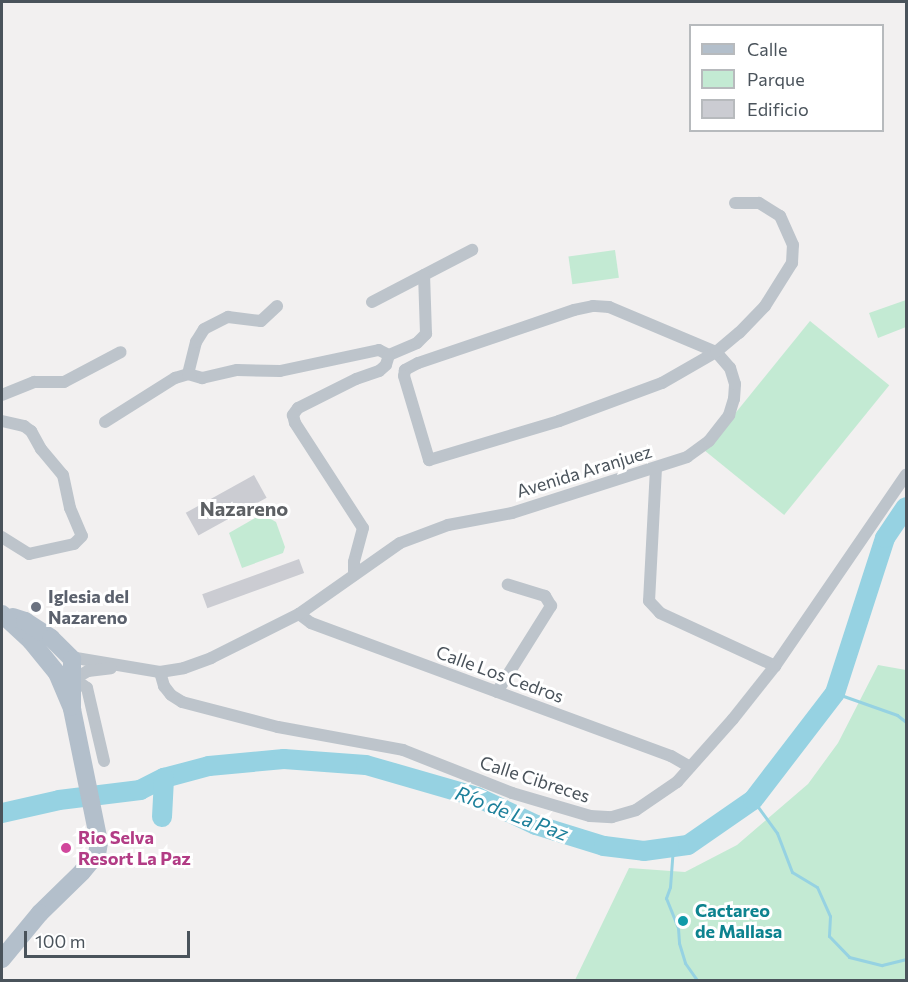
<!DOCTYPE html>
<meta charset="utf-8">
<style>
body{margin:0}
#map{position:relative;width:908px;height:982px;overflow:hidden;background:#f2f0f0;font-family:Commissioner,sans-serif}
div>[style]{position:absolute}
[style*='--x']{left:calc(var(--x)*1px);top:calc(var(--y)*1px);width:calc(var(--w)*1px);rotate:calc(var(--a)*1deg)}
.green>*{inset:0;background:#c3ead3;transform-origin:0 0}
.stream>*{height:3px;margin:-1.5px;padding:0 1.5px;transform-origin:1.5px;border-radius:1.5px;background:#96d2e2}
.river>*{height:20px;margin:-10px;padding:0 10px;transform-origin:10px;border-radius:10px;background:#96d2e2}
.building>*{inset:0;background:#cbccd2;transform-origin:0 0}
.minor>*{height:12px;margin:-6px;padding:0 6px;transform-origin:6px;border-radius:6px;background:#bdc4cb}
.primary>*{height:18px;margin:-9px;padding:0 9px;transform-origin:9px;border-radius:9px;background:#b3bfcb}
.dots>*{width:16px;height:16px;translate:-50% -50%;box-sizing:border-box;border:3px solid #fff;border-radius:50%}
span{translate:-50% -50%;white-space:nowrap;text-align:center;line-height:1.15;-webkit-text-stroke:6px #fff;paint-order:stroke}
.street-label{font-size:18px;color:#4a535b}
.worship-label{font-size:18px;color:#5b616d;font-weight:700}
.left{translate:0 -50%;text-align:left}
.hotel-label{font-size:18px;color:#b23c85;font-weight:700}
.culture-label{font-size:18px;color:#0d838f;font-weight:700}
.neighbourhood-label{font-size:20px;color:#5d6064;font-weight:700}
.water-label{font-size:20px;color:#1d809b;font-style:italic}
.frame{position:absolute;inset:0;border:3px solid #4a535b;pointer-events:none}
.legend{position:absolute;left:689px;top:24px;width:195px;height:108px;box-sizing:border-box;background:#fff;border:2px solid #b7babd;margin:0;padding:8px 10px;list-style:none;font-size:18px;color:#4a535b}
.legend li{display:flex;align-items:center;gap:12px;height:30px}
.legend b{width:30px;border:2px solid #b7babd}
.scale{position:absolute;left:24px;top:931px;width:166px;height:27px;box-sizing:border-box;border:3px solid #4a535b;border-top:0;padding-left:8px;font-size:18px;line-height:21px;white-space:nowrap;color:#4a535b;-webkit-text-stroke:4px #fff;paint-order:stroke}
</style>
<div id="map">
<div class="green">
<i style="left:615px;top:250px;width:28px;height:47px;rotate:82deg"></i>
<i style="clip-path:polygon(906px 300px,906px 327px,878px 338px,869px 313px)"></i>
<i style="left:810px;top:321px;width:102px;height:167px;rotate:39deg"></i>
<i style="clip-path:polygon(262px 514px,276px 522px,285px 547px,283px 553px,242px 568px,229px 533px)"></i>
<i style="clip-path:polygon(878px 665px,906px 670px,906px 980px,575px 980px,629px 868px,685px 872px,737px 845px,808px 784px,838px 743px)"></i>
</div>
<div class="stream">
<i style="--x:835;--y:693;--w:66;--a:19.5"></i>
<i style="--x:897;--y:715;--w:11;--a:38"></i>
<i style="--x:753;--y:800;--w:41;--a:54"></i>
<i style="--x:777;--y:833;--w:42;--a:69"></i>
<i style="--x:792;--y:872;--w:29;--a:31"></i>
<i style="--x:817;--y:887;--w:32;--a:66"></i>
<i style="--x:830;--y:916;--w:20;--a:93"></i>
<i style="--x:829;--y:936;--w:29;--a:46"></i>
<i style="--x:849;--y:957;--w:34;--a:14"></i>
<i style="--x:882;--y:965;--w:25;--a:-14"></i>
<i style="--x:673;--y:847;--w:40;--a:94.3"></i>
<i style="--x:670;--y:887;--w:12;--a:110"></i>
<i style="--x:666;--y:898;--w:32;--a:68"></i>
<i style="--x:678;--y:928;--w:15;--a:86"></i>
<i style="--x:679;--y:943;--w:21;--a:73"></i>
<i style="--x:685;--y:963;--w:21;--a:55"></i>
</div>
<div class="river">
<i style="--x:2;--y:813;--w:58;--a:-12.8"></i>
<i style="--x:59;--y:800;--w:82;--a:-7"></i>
<i style="--x:140;--y:790;--w:27;--a:-27"></i>
<i style="--x:164;--y:778;--w:47;--a:-14.9"></i>
<i style="--x:209;--y:766;--w:75;--a:-5.3"></i>
<i style="--x:284;--y:759;--w:82;--a:4.2"></i>
<i style="--x:366;--y:765;--w:116;--a:16.1"></i>
<i style="--x:477;--y:797;--w:65;--a:25.4"></i>
<i style="--x:536;--y:825;--w:71;--a:17.2"></i>
<i style="--x:604;--y:846;--w:40;--a:7.1"></i>
<i style="--x:644;--y:851;--w:44;--a:-7.8"></i>
<i style="--x:688;--y:845;--w:79;--a:-34.7"></i>
<i style="--x:753;--y:800;--w:135;--a:-52.5"></i>
<i style="--x:835;--y:693;--w:163;--a:-72.1"></i>
<i style="--x:885;--y:538;--w:37;--a:-56"></i>
<i style="--x:162;--y:817;--w:39;--a:-87"></i>
</div>
<div class="building">
<i style="left:254px;top:475px;width:26px;height:78px;rotate:61deg"></i>
<i style="left:299px;top:559px;width:15px;height:103px;rotate:70deg"></i>
</div>
<div class="minor">
<i style="--x:372;--y:302;--w:113;--a:-27.5"></i>
<i style="--x:389;--y:355;--w:30;--a:-23"></i>
<i style="--x:417;--y:343;--w:13;--a:-45"></i>
<i style="--x:426;--y:334;--w:59;--a:-91.9"></i>
<i style="--x:188;--y:374;--w:33;--a:-76"></i>
<i style="--x:196;--y:342;--w:15;--a:-58"></i>
<i style="--x:204;--y:329;--w:27;--a:-27"></i>
<i style="--x:228;--y:317;--w:33;--a:7"></i>
<i style="--x:261;--y:321;--w:22;--a:-43"></i>
<i style="--x:2;--y:395;--w:35;--a:-22"></i>
<i style="--x:34;--y:382;--w:30;--a:0"></i>
<i style="--x:64;--y:382;--w:64;--a:-27.8"></i>
<i style="--x:2;--y:421;--w:23;--a:13"></i>
<i style="--x:24;--y:426;--w:9;--a:36"></i>
<i style="--x:31;--y:431;--w:21;--a:61"></i>
<i style="--x:41;--y:449;--w:34;--a:50"></i>
<i style="--x:63;--y:475;--w:34;--a:78"></i>
<i style="--x:70;--y:508;--w:30;--a:67"></i>
<i style="--x:82;--y:536;--w:11;--a:135"></i>
<i style="--x:74;--y:544;--w:46;--a:167.5"></i>
<i style="--x:29;--y:554;--w:32;--a:-148"></i>
<i style="--x:105;--y:422;--w:83;--a:-32.2"></i>
<i style="--x:175;--y:378;--w:14;--a:-17"></i>
<i style="--x:188;--y:374;--w:15;--a:16"></i>
<i style="--x:202;--y:378;--w:36;--a:-13"></i>
<i style="--x:237;--y:370;--w:43;--a:1.3"></i>
<i style="--x:280;--y:371;--w:101;--a:-12"></i>
<i style="--x:379;--y:350;--w:11;--a:27"></i>
<i style="--x:389;--y:355;--w:10;--a:107"></i>
<i style="--x:386;--y:365;--w:9;--a:139"></i>
<i style="--x:379;--y:371;--w:24;--a:161"></i>
<i style="--x:356;--y:379;--w:65;--a:153.4"></i>
<i style="--x:298;--y:408;--w:9;--a:126"></i>
<i style="--x:293;--y:415;--w:8;--a:76"></i>
<i style="--x:295;--y:423;--w:125;--a:57.1"></i>
<i style="--x:363;--y:528;--w:35;--a:105"></i>
<i style="--x:354;--y:562;--w:13;--a:90"></i>
<i style="--x:656;--y:468;--w:133;--a:93"></i>
<i style="--x:649;--y:601;--w:16;--a:47"></i>
<i style="--x:660;--y:613;--w:127;--a:24.7"></i>
<i style="--x:299;--y:614;--w:15;--a:37"></i>
<i style="--x:311;--y:623;--w:384;--a:20.3"></i>
<i style="--x:671;--y:756;--w:22;--a:30"></i>
<i style="--x:70;--y:657;--w:91;--a:9.5"></i>
<i style="--x:160;--y:672;--w:24;--a:-9"></i>
<i style="--x:184;--y:668;--w:29;--a:-20"></i>
<i style="--x:211;--y:658;--w:98;--a:-26.6"></i>
<i style="--x:299;--y:614;--w:123;--a:-35.1"></i>
<i style="--x:400;--y:543;--w:51;--a:-20.6"></i>
<i style="--x:448;--y:525;--w:65;--a:-10.6"></i>
<i style="--x:512;--y:513;--w:184;--a:-17.7"></i>
<i style="--x:687;--y:457;--w:27;--a:-36"></i>
<i style="--x:709;--y:441;--w:33;--a:-52"></i>
<i style="--x:729;--y:415;--w:17;--a:-73"></i>
<i style="--x:734;--y:399;--w:15;--a:-86"></i>
<i style="--x:735;--y:384;--w:17;--a:-107"></i>
<i style="--x:730;--y:368;--w:21;--a:-131"></i>
<i style="--x:716;--y:352;--w:116;--a:-157.2"></i>
<i style="--x:609;--y:307;--w:16;--a:-176"></i>
<i style="--x:593;--y:306;--w:19;--a:168"></i>
<i style="--x:574;--y:310;--w:165;--a:161.2"></i>
<i style="--x:418;--y:363;--w:15;--a:152"></i>
<i style="--x:405;--y:370;--w:6;--a:99"></i>
<i style="--x:404;--y:376;--w:88;--a:73.4"></i>
<i style="--x:429;--y:460;--w:136;--a:-16.7"></i>
<i style="--x:559;--y:421;--w:110;--a:-20.3"></i>
<i style="--x:662;--y:383;--w:62;--a:-29.9"></i>
<i style="--x:716;--y:352;--w:30;--a:-40"></i>
<i style="--x:739;--y:333;--w:37;--a:-46"></i>
<i style="--x:765;--y:306;--w:51;--a:-57.9"></i>
<i style="--x:792;--y:263;--w:18;--a:-87"></i>
<i style="--x:793;--y:245;--w:32;--a:-114"></i>
<i style="--x:780;--y:216;--w:25;--a:-148"></i>
<i style="--x:759;--y:203;--w:24;--a:180"></i>
<i style="--x:160;--y:672;--w:15;--a:74"></i>
<i style="--x:164;--y:686;--w:11;--a:52"></i>
<i style="--x:171;--y:695;--w:13;--a:32"></i>
<i style="--x:182;--y:702;--w:99;--a:14.6"></i>
<i style="--x:278;--y:727;--w:127;--a:10.4"></i>
<i style="--x:403;--y:750;--w:117;--a:21.5"></i>
<i style="--x:512;--y:793;--w:81;--a:16.4"></i>
<i style="--x:590;--y:816;--w:22;--a:3"></i>
<i style="--x:612;--y:817;--w:25;--a:-16"></i>
<i style="--x:636;--y:810;--w:50;--a:-34.3"></i>
<i style="--x:677;--y:782;--w:84;--a:-48.4"></i>
<i style="--x:733;--y:719;--w:68;--a:-51.6"></i>
<i style="--x:775;--y:666;--w:232;--a:-55.6"></i>
<i style="--x:497;--y:692;--w:102;--a:-57.9"></i>
<i style="--x:551;--y:606;--w:12;--a:-121"></i>
<i style="--x:545;--y:596;--w:39;--a:-163"></i>
<i style="--x:104;--y:761;--w:75;--a:-103.1"></i>
<i style="--x:87;--y:688;--w:16;--a:-145"></i>
<i style="--x:74;--y:679;--w:16;--a:-30"></i>
<i style="--x:88;--y:671;--w:23;--a:-7"></i>
</div>
<div class="primary">
<i style="--x:2;--y:614;--w:40;--a:43"></i>
<i style="--x:31;--y:641;--w:41;--a:50.9"></i>
<i style="--x:57;--y:673;--w:39;--a:67"></i>
<i style="--x:72;--y:709;--w:136;--a:78.5"></i>
<i style="--x:99;--y:842;--w:12;--a:99"></i>
<i style="--x:97;--y:854;--w:23;--a:130"></i>
<i style="--x:82;--y:872;--w:59;--a:135.7"></i>
<i style="--x:40;--y:913;--w:60;--a:129.6"></i>
<i style="--x:13;--y:617;--w:13;--a:18"></i>
<i style="--x:25;--y:621;--w:31;--a:33"></i>
<i style="--x:51;--y:638;--w:30;--a:45"></i>
<i style="--x:72;--y:659;--w:48;--a:90"></i>
</div>
<div class="dots">
<i style="left:36px;top:607px;background:#6b7280"></i>
<i style="left:66px;top:848px;background:#d1479c"></i>
<i style="left:683px;top:921px;background:#0f9aa8"></i>
</div>
<div class="street-label">
<span style="left:584px;top:471px;rotate:-17deg">Avenida Aranjuez</span>
<span style="left:500px;top:674px;rotate:20deg">Calle Los Cedros</span>
<span style="left:535px;top:779px;rotate:18deg">Calle Cibreces</span>
</div>
<div class="worship-label">
<span class="left" style="left:48px;top:607px">Iglesia del<br>Nazareno</span>
</div>
<div class="hotel-label">
<span class="left" style="left:78px;top:848px">Rio Selva<br>Resort La Paz</span>
</div>
<div class="culture-label">
<span class="left" style="left:695px;top:921px">Cactareo<br>de Mallasa</span>
</div>
<div class="neighbourhood-label">
<span style="left:244px;top:508px">Nazareno</span>
</div>
<div class="water-label">
<span style="left:512px;top:813px;rotate:21deg">Río de La Paz</span>
</div>
<div class="frame"></div>
<ul class="legend">
<li><b style="height:8px;background:#b3bfcb"></b>Calle</li>
<li><b style="height:16px;background:#c3ead3"></b>Parque</li>
<li><b style="height:16px;background:#cbccd2"></b>Edificio</li>
</ul>
<div class="scale">100 m</div>
</div>
